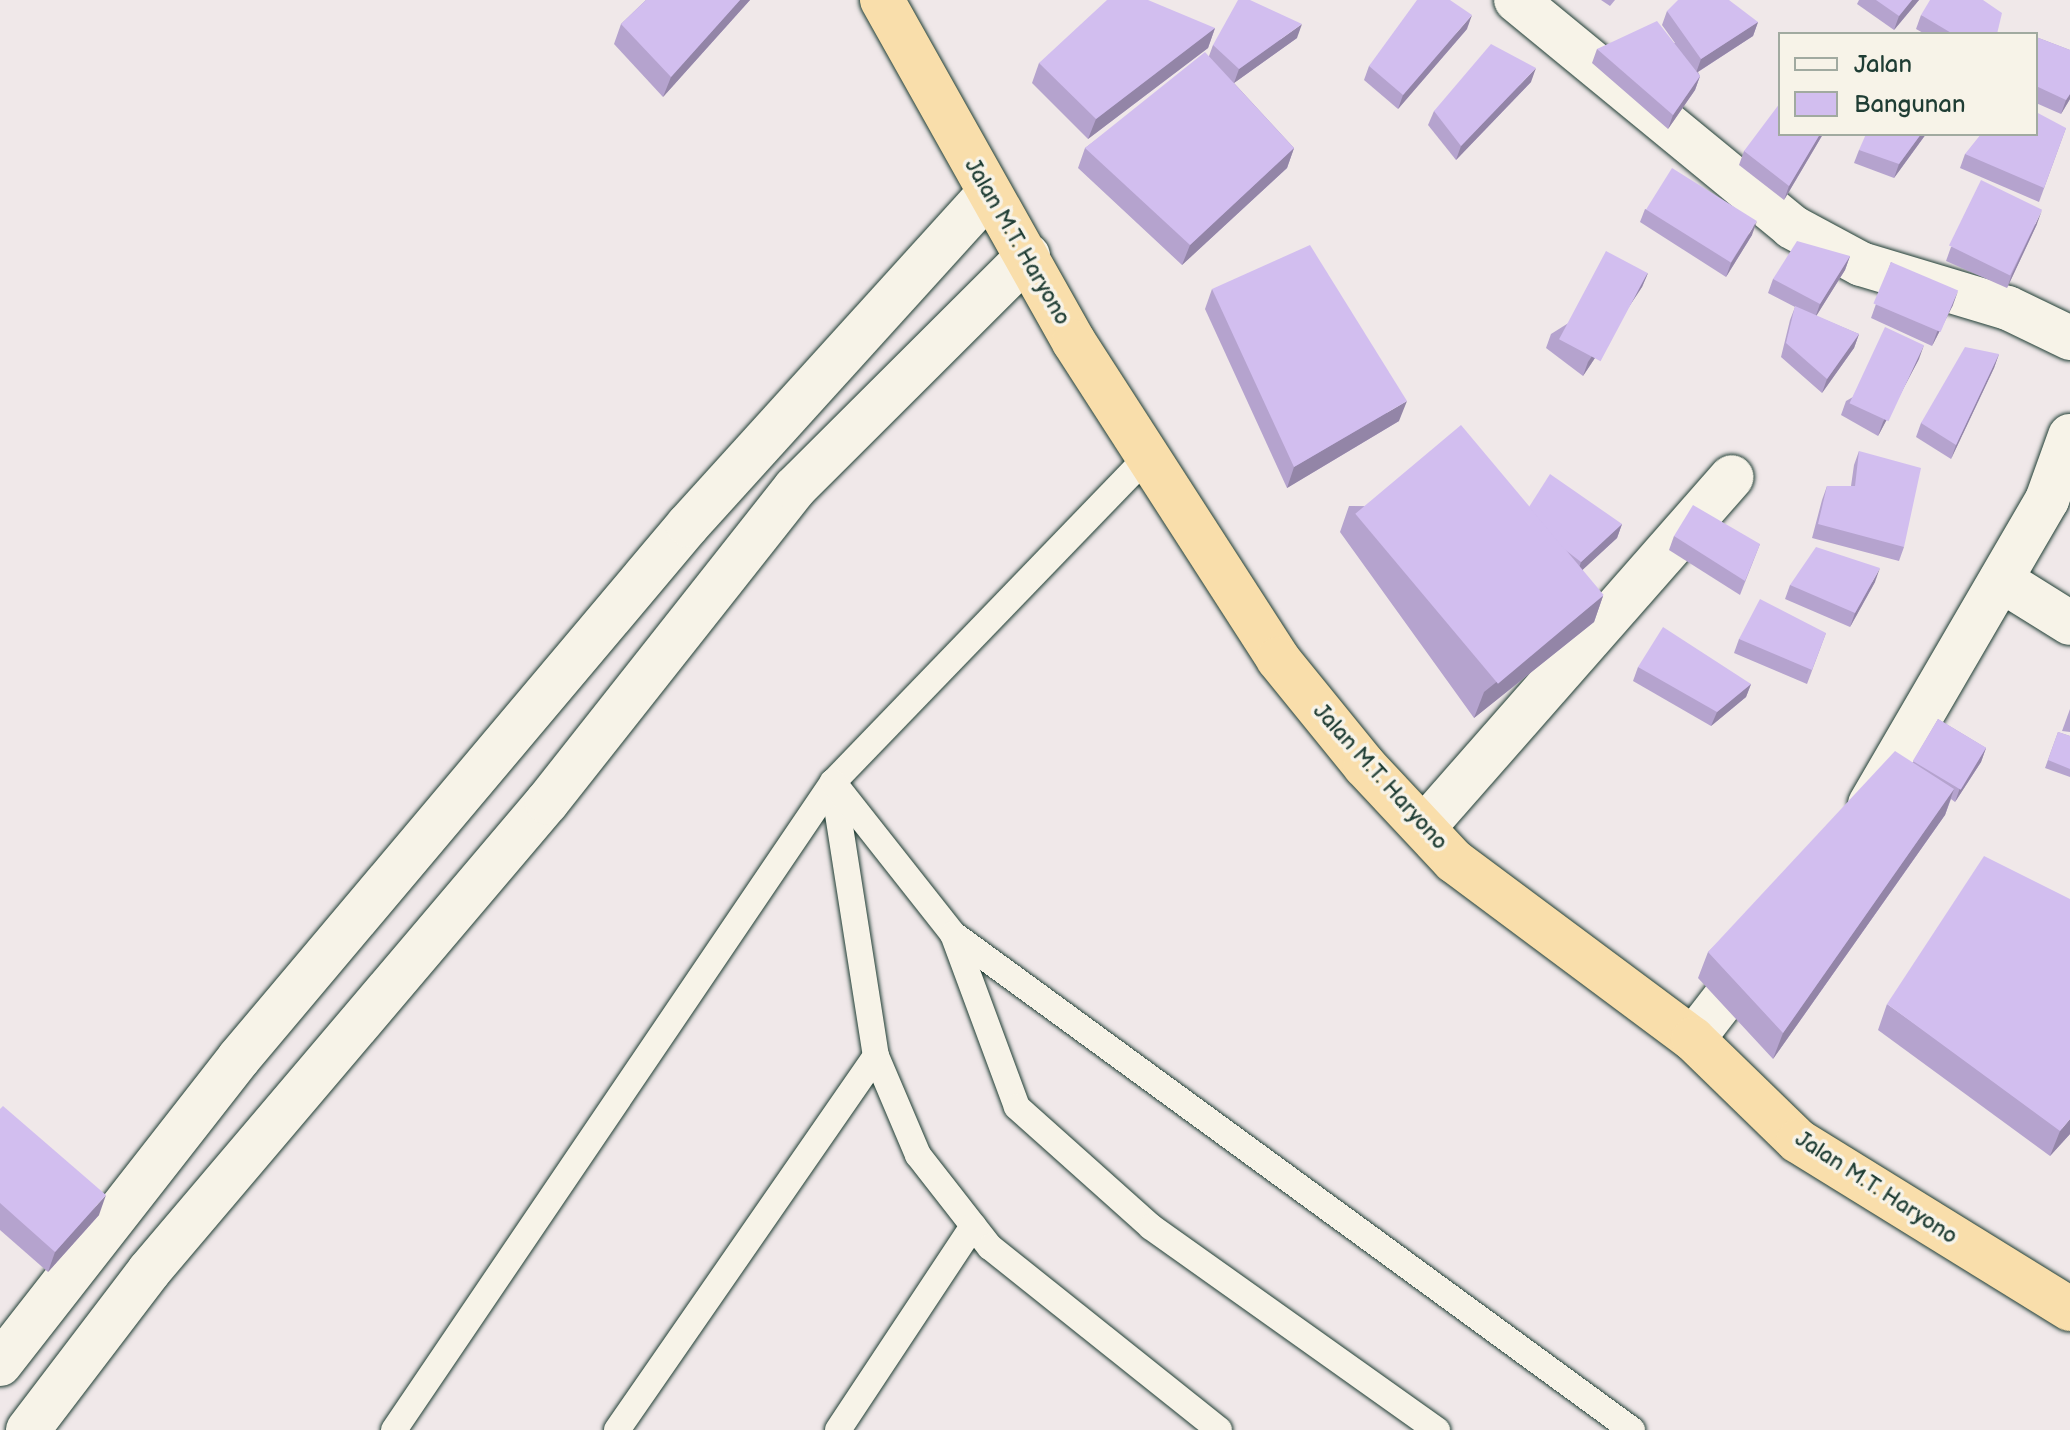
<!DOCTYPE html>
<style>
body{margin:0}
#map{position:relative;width:2070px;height:1430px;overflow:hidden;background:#f0e8e9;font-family:"Balsamiq Sans",sans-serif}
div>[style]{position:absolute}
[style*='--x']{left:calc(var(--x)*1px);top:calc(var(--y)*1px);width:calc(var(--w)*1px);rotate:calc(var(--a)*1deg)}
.roads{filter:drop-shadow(0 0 2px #1f3d34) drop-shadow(0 0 2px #1f3d34)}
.service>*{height:26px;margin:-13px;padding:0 13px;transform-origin:13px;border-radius:13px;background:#f7f3e8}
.minor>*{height:44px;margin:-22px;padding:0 22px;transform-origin:22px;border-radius:22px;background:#f7f3e8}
.trunk>*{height:44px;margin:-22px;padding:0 22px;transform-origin:22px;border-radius:22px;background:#f9deab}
.wall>*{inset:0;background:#b5a3ce}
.shaded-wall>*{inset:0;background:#9385a7}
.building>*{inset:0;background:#d2beef;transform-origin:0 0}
span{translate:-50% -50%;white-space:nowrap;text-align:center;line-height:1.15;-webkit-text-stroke:7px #f7f3e8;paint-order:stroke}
.street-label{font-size:22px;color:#1f3d34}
.legend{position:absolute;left:1778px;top:32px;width:260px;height:104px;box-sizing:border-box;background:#f7f3e8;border:2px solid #a1aaa0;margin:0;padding:10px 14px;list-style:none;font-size:24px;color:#1f3d34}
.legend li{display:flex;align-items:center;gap:16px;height:40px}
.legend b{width:40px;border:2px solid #a1aaa0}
</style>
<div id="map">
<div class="roads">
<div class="service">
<i style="--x:1148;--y:456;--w:453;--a:134"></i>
<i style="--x:833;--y:782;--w:277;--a:81.1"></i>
<i style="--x:876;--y:1056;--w:108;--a:67"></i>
<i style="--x:918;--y:1155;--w:117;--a:52"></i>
<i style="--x:990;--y:1247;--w:293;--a:38.6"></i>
<i style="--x:953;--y:934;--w:184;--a:69.7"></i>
<i style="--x:1017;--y:1107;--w:180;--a:41.8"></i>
<i style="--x:1151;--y:1227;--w:351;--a:35.4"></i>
<i style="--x:394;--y:1430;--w:783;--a:-55.88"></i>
<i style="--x:833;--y:782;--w:194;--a:51.7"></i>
<i style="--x:953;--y:934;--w:841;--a:36.15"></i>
<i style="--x:617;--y:1430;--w:455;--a:-55.3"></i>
<i style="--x:838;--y:1430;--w:245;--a:-56.5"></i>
</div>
<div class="minor">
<i style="--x:1516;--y:0;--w:357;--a:39.4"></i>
<i style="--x:1792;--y:227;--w:78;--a:28.2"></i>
<i style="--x:1861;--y:264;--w:153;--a:16.7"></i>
<i style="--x:2008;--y:308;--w:69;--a:25.8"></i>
<i style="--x:2001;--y:580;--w:81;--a:31.9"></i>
<i style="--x:1870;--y:804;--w:352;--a:-59.8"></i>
<i style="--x:2047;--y:500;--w:68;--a:-70.2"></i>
<i style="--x:1426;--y:825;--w:463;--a:-48.7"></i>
<i style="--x:1693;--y:1039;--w:106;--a:-52.3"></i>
<i style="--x:0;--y:1364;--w:388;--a:-52"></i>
<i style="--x:239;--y:1058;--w:697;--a:-49.89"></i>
<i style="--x:688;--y:525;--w:448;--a:-47.8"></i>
<i style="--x:28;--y:1430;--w:200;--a:-52.7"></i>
<i style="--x:149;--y:1271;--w:615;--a:-49.68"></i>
<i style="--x:547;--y:802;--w:400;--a:-51.7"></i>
<i style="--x:795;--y:488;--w:329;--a:-44.9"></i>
</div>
<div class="trunk">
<i style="--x:882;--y:0;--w:392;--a:60.7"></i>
<i style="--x:1074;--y:342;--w:377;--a:57.2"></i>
<i style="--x:1278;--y:659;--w:138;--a:50.9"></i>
<i style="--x:1365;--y:766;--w:130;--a:46.9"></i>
<i style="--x:1454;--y:861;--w:298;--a:36.7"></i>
<i style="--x:1693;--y:1039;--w:146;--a:44.2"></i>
<i style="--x:1798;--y:1141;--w:320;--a:31.7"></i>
</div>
</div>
<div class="wall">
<i style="clip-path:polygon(646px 0,750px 0,663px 97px,614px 44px,621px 24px)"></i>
<i style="clip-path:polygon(1601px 0,1615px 0,1610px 6px)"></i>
<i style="clip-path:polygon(1859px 0,1919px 0,1894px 30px,1857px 4px)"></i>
<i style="clip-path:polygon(1667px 11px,1758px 22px,1753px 36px,1698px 72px,1700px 76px,1695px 90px,1668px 129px,1592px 63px,1597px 49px,1675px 43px,1662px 25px)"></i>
<i style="clip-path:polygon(1921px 15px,1997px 34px,1925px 34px,1916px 29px)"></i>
<i style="clip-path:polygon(1215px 28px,1208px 48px,1088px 139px,1032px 83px,1039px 63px)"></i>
<i style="clip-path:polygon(1467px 29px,1398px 109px,1364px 80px,1369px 66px)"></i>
<i style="clip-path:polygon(2036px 37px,2070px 50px,2070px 99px,2061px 114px,2036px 103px)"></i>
<i style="clip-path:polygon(1297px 38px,1234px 83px,1294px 148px,1287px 168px,1182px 265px,1078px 168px,1085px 148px,1209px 56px,1213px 45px)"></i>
<i style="clip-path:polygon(1531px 82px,1456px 160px,1428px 125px,1434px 111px)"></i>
<i style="clip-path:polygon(2066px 128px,2039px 202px,1960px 168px,1965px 154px)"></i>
<i style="clip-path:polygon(1780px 134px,1823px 134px,1784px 200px,1739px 165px,1744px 151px)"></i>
<i style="clip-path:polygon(1926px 134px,1894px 178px,1854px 163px,1859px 150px)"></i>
<i style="clip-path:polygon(1645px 209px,1752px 235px,1726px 277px,1640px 222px)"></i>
<i style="clip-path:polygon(2037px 224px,2007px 288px,1946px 261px,1951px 247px)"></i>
<i style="clip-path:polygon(1850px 256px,1845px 270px,1816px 316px,1859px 334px,1854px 348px,1822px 393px,1781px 357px,1790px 320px,1795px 307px,1768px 293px,1773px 279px)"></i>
<i style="clip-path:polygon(1891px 262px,1953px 305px,1932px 346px,1871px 318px)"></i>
<i style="clip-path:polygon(1648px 273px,1642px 287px,1583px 376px,1546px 348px,1551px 334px)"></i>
<i style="clip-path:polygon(1212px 289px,1399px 421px,1287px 488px,1205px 309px)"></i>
<i style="clip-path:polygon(1999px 354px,1994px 368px,1951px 459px,1916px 437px,1921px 423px)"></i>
<i style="clip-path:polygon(1919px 359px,1878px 436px,1841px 415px,1846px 401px)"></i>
<i style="clip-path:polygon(1859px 451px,1904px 547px,1899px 561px,1812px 538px,1822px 500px,1827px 486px,1851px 486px,1854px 465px)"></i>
<i style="clip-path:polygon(1349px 506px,1529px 507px,1622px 524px,1617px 538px,1582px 570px,1603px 596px,1594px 622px,1474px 718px,1340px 532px)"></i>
<i style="clip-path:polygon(1674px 536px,1760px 544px,1740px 595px,1669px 550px)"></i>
<i style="clip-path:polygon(1875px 582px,1850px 627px,1785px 599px,1790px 585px)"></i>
<i style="clip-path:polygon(1826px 633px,1807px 684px,1734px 653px,1739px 639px)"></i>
<i style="clip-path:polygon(1638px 667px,1751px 684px,1746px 697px,1711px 726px,1633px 681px)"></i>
<i style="clip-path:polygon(2070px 709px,2070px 732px,2062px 731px)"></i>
<i style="clip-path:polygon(1938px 719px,1986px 748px,1981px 762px,1955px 802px,1951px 799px,1945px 815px,1773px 1059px,1698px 978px,1708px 952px,1913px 762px)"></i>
<i style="clip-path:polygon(2058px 732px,2070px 736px,2070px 777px,2045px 768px)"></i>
<i style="clip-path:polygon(1887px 1004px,2070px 1134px,2050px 1156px,1878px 1030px)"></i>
<i style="clip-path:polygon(0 1109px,99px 1215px,48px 1272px,0 1230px)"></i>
</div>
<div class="shaded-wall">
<i style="clip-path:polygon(740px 0,750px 0,663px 97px,671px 77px)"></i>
<i style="clip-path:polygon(1912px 0,1919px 0,1894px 30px,1899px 16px)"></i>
<i style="clip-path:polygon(1472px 15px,1467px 29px,1398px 109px,1403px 95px)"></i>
<i style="clip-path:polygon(1758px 22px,1753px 36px,1696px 73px,1701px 59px)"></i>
<i style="clip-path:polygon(1302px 24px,1297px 38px,1234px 83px,1239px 69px)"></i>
<i style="clip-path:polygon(1215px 28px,1208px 48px,1088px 139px,1096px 119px)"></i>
<i style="clip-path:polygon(1536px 68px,1531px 82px,1456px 160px,1461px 146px)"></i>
<i style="clip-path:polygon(1700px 76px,1695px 90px,1668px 129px,1673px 115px)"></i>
<i style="clip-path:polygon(2070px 94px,2070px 99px,2061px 114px,2066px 100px)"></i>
<i style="clip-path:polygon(1820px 134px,1823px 134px,1784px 200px,1789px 186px)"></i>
<i style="clip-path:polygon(1921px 134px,1926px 134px,1894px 178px,1899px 164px)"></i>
<i style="clip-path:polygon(1294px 148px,1287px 168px,1182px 265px,1190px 245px)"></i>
<i style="clip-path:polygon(2042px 210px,2037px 224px,2007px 288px,2012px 274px)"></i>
<i style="clip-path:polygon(1757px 221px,1752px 235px,1726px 277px,1731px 263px)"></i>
<i style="clip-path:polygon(1850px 256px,1845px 270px,1815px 318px,1820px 304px)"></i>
<i style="clip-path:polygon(1648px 273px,1642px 287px,1583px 376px,1588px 362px)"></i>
<i style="clip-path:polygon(1958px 291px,1953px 305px,1932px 346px,1937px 332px)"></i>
<i style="clip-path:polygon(1859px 334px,1854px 348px,1822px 393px,1827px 379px)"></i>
<i style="clip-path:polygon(1924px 345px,1919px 359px,1878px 436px,1883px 422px)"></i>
<i style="clip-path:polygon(1999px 354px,1994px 368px,1951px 459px,1956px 445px)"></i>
<i style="clip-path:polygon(1407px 401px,1399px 421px,1287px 488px,1294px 467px)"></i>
<i style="clip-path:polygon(1622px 524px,1617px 538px,1576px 576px,1581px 562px)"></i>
<i style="clip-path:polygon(1880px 568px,1875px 582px,1850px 627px,1855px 613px)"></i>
<i style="clip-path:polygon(1603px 596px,1594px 622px,1474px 718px,1484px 692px)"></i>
<i style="clip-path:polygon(1751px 684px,1746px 697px,1711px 726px,1717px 712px)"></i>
<i style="clip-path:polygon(1986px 748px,1981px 762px,1955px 802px,1960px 788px)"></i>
<i style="clip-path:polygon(1954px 789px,1945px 815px,1773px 1059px,1783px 1033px)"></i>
<i style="clip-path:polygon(2070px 1119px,2070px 1134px,2050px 1156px,2060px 1131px)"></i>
<i style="clip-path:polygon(106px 1195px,99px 1215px,48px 1272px,55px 1252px)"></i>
</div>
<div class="building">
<i style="clip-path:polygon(646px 0,740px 0,671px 77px,621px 24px)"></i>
<i style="clip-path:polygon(1107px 0,1148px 0,1215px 28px,1096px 119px,1039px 63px)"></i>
<i style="clip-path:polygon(1238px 0,1250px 0,1302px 24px,1239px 69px,1213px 45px)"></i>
<i style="clip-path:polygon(1417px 0,1450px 0,1472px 15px,1403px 95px,1369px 66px)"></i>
<i style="clip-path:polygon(1678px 0,1729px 0,1758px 22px,1701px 59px,1667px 11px)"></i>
<i style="clip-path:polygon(1876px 0,1912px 0,1899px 16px)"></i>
<i style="clip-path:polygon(1930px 0,1983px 0,2002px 13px,1997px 34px,1953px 34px,1921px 15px)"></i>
<i style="clip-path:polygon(1657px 21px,1700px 76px,1673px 115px,1597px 49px)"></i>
<i style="clip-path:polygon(2036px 37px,2070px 50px,2070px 94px,2066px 100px,2036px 86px)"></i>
<i style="clip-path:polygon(1491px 44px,1536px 68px,1461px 146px,1434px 111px)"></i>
<i style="clip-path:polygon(1205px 52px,1294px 148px,1190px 245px,1085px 148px)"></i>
<i style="clip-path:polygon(1780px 103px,1780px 134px,1820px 134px,1789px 186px,1744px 151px)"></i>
<i style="clip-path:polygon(2036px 112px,2066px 128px,2044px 188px,1965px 154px,1981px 134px,2036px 134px)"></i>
<i style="clip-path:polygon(1866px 134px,1921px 134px,1899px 164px,1859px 150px)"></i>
<i style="left:1672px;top:168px;width:100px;height:49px;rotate:32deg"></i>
<i style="left:1981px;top:180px;width:68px;height:73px;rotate:26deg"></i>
<i style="clip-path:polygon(1797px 241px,1850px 256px,1820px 304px,1773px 279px)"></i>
<i style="clip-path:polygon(1310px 245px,1407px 401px,1294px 467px,1212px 289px)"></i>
<i style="left:1606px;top:251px;width:47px;height:100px;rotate:28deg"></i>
<i style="left:1891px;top:262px;width:73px;height:45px;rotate:23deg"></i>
<i style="clip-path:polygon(1795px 306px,1859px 334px,1827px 379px,1786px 343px)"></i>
<i style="left:1885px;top:327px;width:43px;height:84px;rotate:25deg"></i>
<i style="clip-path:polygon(1965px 347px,1999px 354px,1956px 445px,1921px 423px)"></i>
<i style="left:1461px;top:425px;width:222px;height:138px;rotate:50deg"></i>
<i style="clip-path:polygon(1859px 451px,1921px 468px,1904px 547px,1818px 524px,1827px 486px,1855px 486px)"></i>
<i style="clip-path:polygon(1550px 474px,1622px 524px,1581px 562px,1564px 549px,1529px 507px)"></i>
<i style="clip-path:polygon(1693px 505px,1760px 544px,1745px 581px,1674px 536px)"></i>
<i style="clip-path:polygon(1816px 547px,1880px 568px,1855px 613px,1790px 585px)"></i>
<i style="clip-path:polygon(1760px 599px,1826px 633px,1812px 670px,1739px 639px)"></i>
<i style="clip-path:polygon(1663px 627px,1751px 684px,1717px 712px,1638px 667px)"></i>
<i style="left:1938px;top:719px;width:56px;height:49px;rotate:31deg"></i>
<i style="clip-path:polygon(2058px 732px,2070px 736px,2070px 769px,2048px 760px)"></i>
<i style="clip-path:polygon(1895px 751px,1954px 789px,1783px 1033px,1708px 952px)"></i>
<i style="clip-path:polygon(1984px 856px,2070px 899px,2070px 1119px,2060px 1131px,1887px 1004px)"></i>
<i style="clip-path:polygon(3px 1106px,106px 1195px,55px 1252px,0 1203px,0 1109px)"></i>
</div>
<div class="street-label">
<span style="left:1017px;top:242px;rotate:60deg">Jalan M.T. Haryono</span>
<span style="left:1380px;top:777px;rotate:48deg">Jalan M.T. Haryono</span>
<span style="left:1876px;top:1188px;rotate:33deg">Jalan M.T. Haryono</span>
</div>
<ul class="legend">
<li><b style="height:10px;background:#f7f3e8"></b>Jalan</li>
<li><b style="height:22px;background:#d2beef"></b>Bangunan</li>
</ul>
</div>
